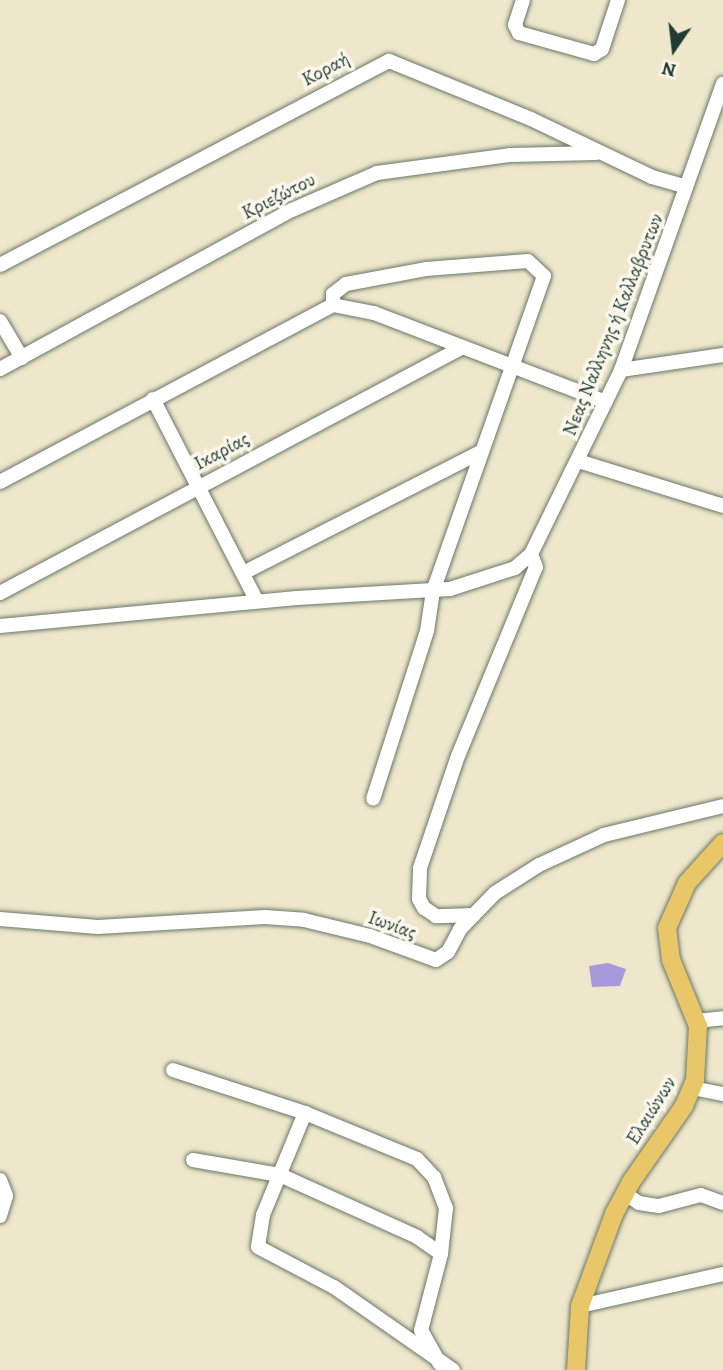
<!DOCTYPE html>
<meta charset="utf-8">
<style>
body{margin:0}
#map{position:relative;width:723px;height:1370px;overflow:hidden;background:#efe7cb;font-family:Alegreya,serif}
div>[style]{position:absolute}
[style*='--x']{left:calc(var(--x)*1px);top:calc(var(--y)*1px);width:calc(var(--w)*1px);rotate:calc(var(--a)*1deg)}
.building>*{inset:0;background:#a79adb}
.roads{filter:drop-shadow(0 0 2px #687869) drop-shadow(0 0 2px #687869)}
.minor>*{height:14px;margin:-7px;padding:0 7px;transform-origin:7px;border-radius:7px;background:#fff}
.major>*{height:18px;margin:-9px;padding:0 9px;transform-origin:9px;border-radius:9px;background:#e9c769}
span{translate:-50% -50%;white-space:nowrap;text-align:center;line-height:1.15;-webkit-text-stroke:7px #fbf7ec;paint-order:stroke}
.street-label{font-size:19px;color:#1f3d34}
.north{position:absolute;left:639px;top:14px;width:70px;height:70px;-webkit-text-stroke:5px #fbf7ec;paint-order:stroke;rotate:194deg;font-size:19px;font-weight:700;line-height:28px;text-align:center;color:#1f3d34}
.north::after{content:'';display:block;margin:auto;width:24px;height:32px;background:#1f3d34;clip-path:polygon(50% 0,100% 100%,50% 72%,0 100%)}
</style>
<div id="map">
<div class="building">
<i style="clip-path:polygon(608px 963px,626px 969px,620px 986px,592px 987px,589px 966px)"></i>
</div>
<div class="roads">
<div class="minor">
<i style="--x:523;--y:0;--w:26;--a:108"></i>
<i style="--x:515;--y:25;--w:9;--a:63"></i>
<i style="--x:519;--y:33;--w:78;--a:15.6"></i>
<i style="--x:594;--y:54;--w:9;--a:-32"></i>
<i style="--x:602;--y:49;--w:52;--a:-71.9"></i>
<i style="--x:0;--y:265;--w:439;--a:-27.7"></i>
<i style="--x:389;--y:61;--w:153;--a:22.2"></i>
<i style="--x:531;--y:119;--w:134;--a:25.6"></i>
<i style="--x:652;--y:177;--w:32;--a:16"></i>
<i style="--x:333;--y:305;--w:11;--a:-90"></i>
<i style="--x:333;--y:294;--w:16;--a:-38"></i>
<i style="--x:346;--y:284;--w:81;--a:-10.6"></i>
<i style="--x:426;--y:269;--w:102;--a:-4.5"></i>
<i style="--x:528;--y:261;--w:22;--a:43"></i>
<i style="--x:544;--y:276;--w:334;--a:109.4"></i>
<i style="--x:433;--y:591;--w:40;--a:98.5"></i>
<i style="--x:427;--y:631;--w:176;--a:107.8"></i>
<i style="--x:333;--y:305;--w:42;--a:11"></i>
<i style="--x:374;--y:313;--w:248;--a:21"></i>
<i style="--x:0;--y:321;--w:43;--a:59.3"></i>
<i style="--x:0;--y:369;--w:332;--a:-28.6"></i>
<i style="--x:292;--y:210;--w:93;--a:-23.5"></i>
<i style="--x:377;--y:173;--w:135;--a:-7.7"></i>
<i style="--x:511;--y:155;--w:85;--a:-1.3"></i>
<i style="--x:621;--y:370;--w:103;--a:-8.4"></i>
<i style="--x:153;--y:399;--w:227;--a:62.8"></i>
<i style="--x:578;--y:461;--w:152;--a:17.2"></i>
<i style="--x:0;--y:482;--w:377;--a:-28"></i>
<i style="--x:245;--y:572;--w:265;--a:-27"></i>
<i style="--x:0;--y:593;--w:524;--a:-27.98"></i>
<i style="--x:0;--y:626;--w:298;--a:-5.4"></i>
<i style="--x:297;--y:598;--w:153;--a:-3.4"></i>
<i style="--x:450;--y:589;--w:68;--a:-17.9"></i>
<i style="--x:515;--y:568;--w:21;--a:-41"></i>
<i style="--x:531;--y:554;--w:205;--a:-63.9"></i>
<i style="--x:621;--y:370;--w:304;--a:-70.4"></i>
<i style="--x:474;--y:915;--w:38;--a:178"></i>
<i style="--x:436;--y:916;--w:14;--a:-146"></i>
<i style="--x:424;--y:908;--w:10;--a:-119"></i>
<i style="--x:419;--y:899;--w:31;--a:-88"></i>
<i style="--x:420;--y:868;--w:118;--a:-71.3"></i>
<i style="--x:458;--y:756;--w:204;--a:-67.6"></i>
<i style="--x:536;--y:567;--w:14;--a:-111"></i>
<i style="--x:0;--y:919;--w:98;--a:4.7"></i>
<i style="--x:98;--y:927;--w:167;--a:-3.4"></i>
<i style="--x:265;--y:917;--w:39;--a:4"></i>
<i style="--x:304;--y:920;--w:68;--a:13.6"></i>
<i style="--x:370;--y:936;--w:70;--a:20"></i>
<i style="--x:436;--y:960;--w:14;--a:-34"></i>
<i style="--x:448;--y:952;--w:26;--a:-62"></i>
<i style="--x:460;--y:929;--w:50;--a:-45.8"></i>
<i style="--x:495;--y:893;--w:52;--a:-32.5"></i>
<i style="--x:539;--y:865;--w:72;--a:-24.8"></i>
<i style="--x:604;--y:835;--w:122;--a:-13.7"></i>
<i style="--x:696;--y:1021;--w:27;--a:-6"></i>
<i style="--x:173;--y:1070;--w:139;--a:18"></i>
<i style="--x:305;--y:1113;--w:121;--a:22.3"></i>
<i style="--x:417;--y:1159;--w:25;--a:47"></i>
<i style="--x:434;--y:1177;--w:33;--a:69"></i>
<i style="--x:446;--y:1208;--w:46;--a:96.2"></i>
<i style="--x:692;--y:1088;--w:32;--a:11"></i>
<i style="--x:305;--y:1113;--w:110;--a:112.4"></i>
<i style="--x:263;--y:1215;--w:32;--a:99"></i>
<i style="--x:258;--y:1247;--w:86;--a:27.8"></i>
<i style="--x:334;--y:1287;--w:145;--a:34.9"></i>
<i style="--x:193;--y:1160;--w:88;--a:9.8"></i>
<i style="--x:280;--y:1175;--w:150;--a:24.3"></i>
<i style="--x:417;--y:1237;--w:29;--a:35"></i>
<i style="--x:441;--y:1254;--w:79;--a:104.7"></i>
<i style="--x:421;--y:1330;--w:38;--a:61"></i>
<i style="--x:0;--y:1180;--w:17;--a:69"></i>
<i style="--x:6;--y:1196;--w:21;--a:107"></i>
<i style="--x:624;--y:1193;--w:18;--a:34"></i>
<i style="--x:639;--y:1203;--w:20;--a:9"></i>
<i style="--x:659;--y:1206;--w:43;--a:-14.7"></i>
<i style="--x:701;--y:1195;--w:23;--a:20"></i>
<i style="--x:580;--y:1306;--w:147;--a:-12.6"></i>
</div>
<div class="major">
<i style="--x:576;--y:1370;--w:64;--a:-86.4"></i>
<i style="--x:580;--y:1306;--w:98;--a:-69.7"></i>
<i style="--x:614;--y:1214;--w:36;--a:-62"></i>
<i style="--x:631;--y:1182;--w:93;--a:-55.1"></i>
<i style="--x:684;--y:1106;--w:28;--a:-67"></i>
<i style="--x:695;--y:1080;--w:54;--a:-86.8"></i>
<i style="--x:698;--y:1026;--w:71;--a:-112.2"></i>
<i style="--x:671;--y:960;--w:32;--a:-97"></i>
<i style="--x:667;--y:928;--w:49;--a:-66"></i>
<i style="--x:687;--y:883;--w:54;--a:-48"></i>
</div>
</div>
<div class="street-label">
<span style="left:326px;top:70px;rotate:-28deg">Κοραή</span>
<span style="left:279px;top:197px;rotate:-27deg">Κριεζώτου</span>
<span style="left:614px;top:325px;rotate:-68deg">Νεας Nαλληνης ή Καλλαβρυτων</span>
<span style="left:222px;top:452px;rotate:-28deg">Ικαρίας</span>
<span style="left:392px;top:926px;rotate:20deg">Ιωνίας</span>
<span style="left:652px;top:1111px;rotate:-58deg">Ελαιώνων</span>
</div>
<div class="north">N</div>
</div>
